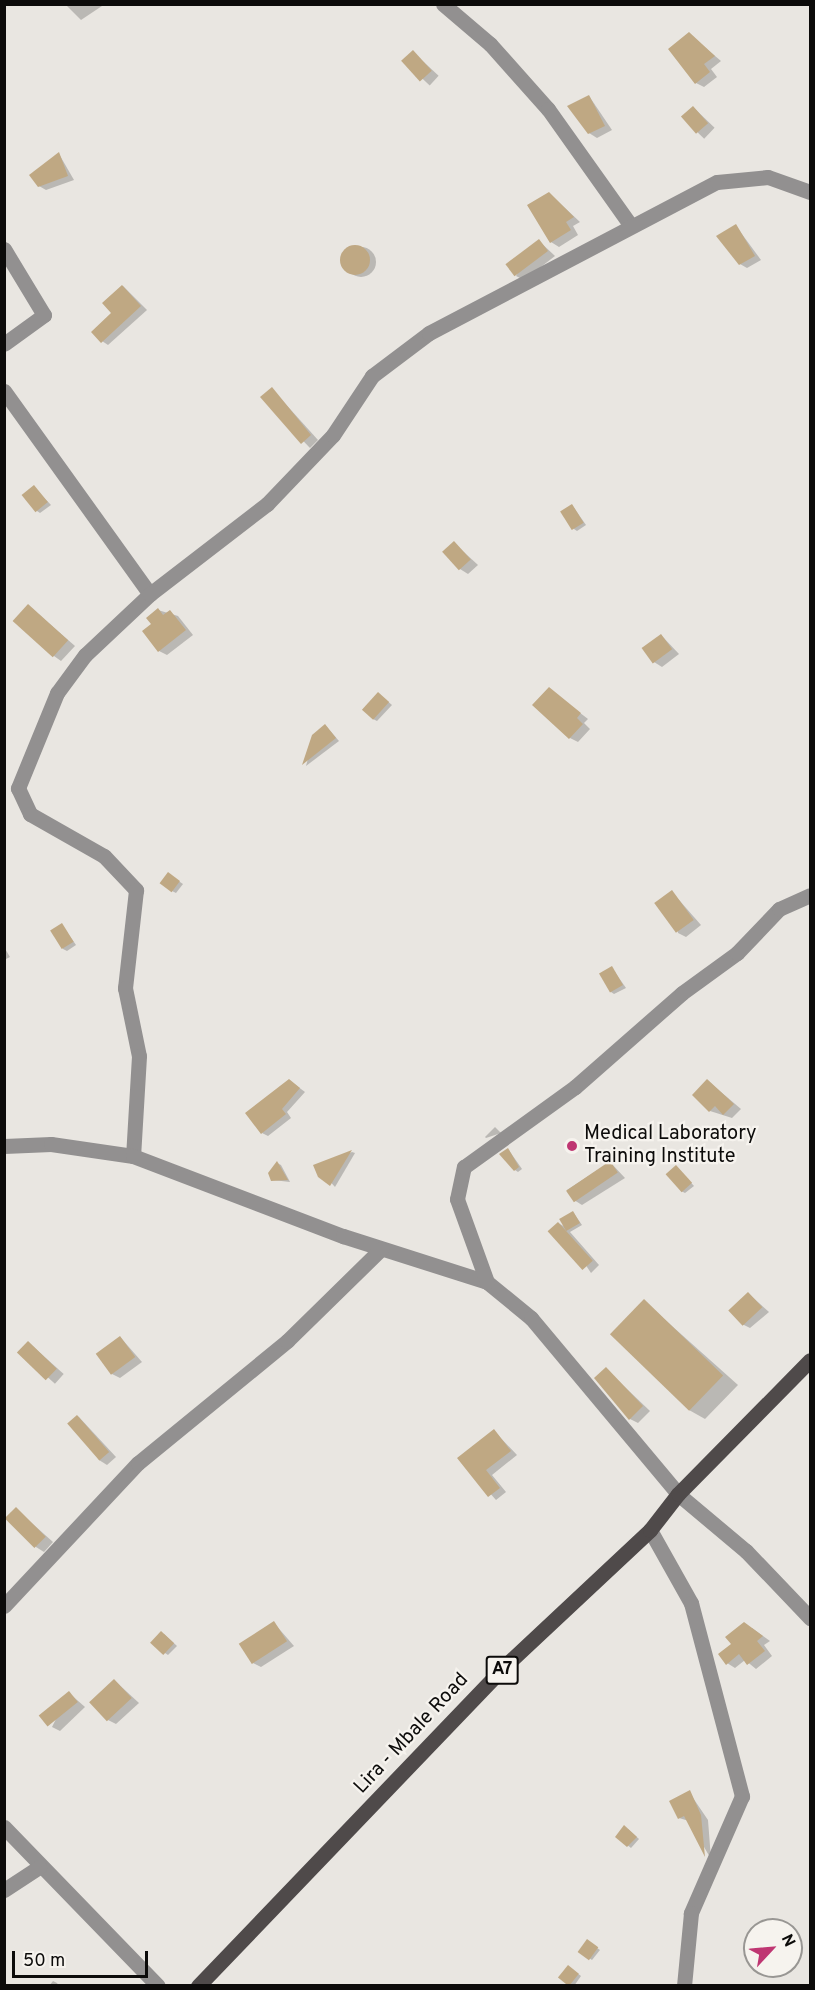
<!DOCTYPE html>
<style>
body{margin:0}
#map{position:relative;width:815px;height:1990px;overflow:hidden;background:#e9e6e1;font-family:Overpass,sans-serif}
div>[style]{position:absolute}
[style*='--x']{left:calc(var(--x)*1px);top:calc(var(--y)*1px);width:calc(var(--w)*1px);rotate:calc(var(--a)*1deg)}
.shadow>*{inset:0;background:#0003;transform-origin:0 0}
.round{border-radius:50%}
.building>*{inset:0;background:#bfa883;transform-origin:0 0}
.minor>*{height:15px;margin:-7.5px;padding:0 7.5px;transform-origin:7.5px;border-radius:7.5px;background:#929090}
.major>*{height:15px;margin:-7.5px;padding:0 7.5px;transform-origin:7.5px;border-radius:7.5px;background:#4f4a4a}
.dots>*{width:16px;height:16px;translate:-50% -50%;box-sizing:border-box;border:3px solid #f6f3ee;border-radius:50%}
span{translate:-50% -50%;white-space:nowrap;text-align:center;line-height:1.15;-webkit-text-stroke:4.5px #f6f3ee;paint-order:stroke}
.shield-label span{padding:2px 4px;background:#f6f3ee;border:2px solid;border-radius:4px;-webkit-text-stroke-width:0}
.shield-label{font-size:18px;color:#0c0b0a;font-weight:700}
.poi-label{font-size:20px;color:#0c0b0a}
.left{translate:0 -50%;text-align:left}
.street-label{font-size:20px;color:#0c0b0a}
.frame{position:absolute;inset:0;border:6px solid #0c0b0a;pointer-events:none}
.north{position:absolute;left:743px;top:1918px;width:60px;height:60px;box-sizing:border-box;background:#f6f3ee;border:2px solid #989693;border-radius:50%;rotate:64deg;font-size:16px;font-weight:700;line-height:24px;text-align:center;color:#0c0b0a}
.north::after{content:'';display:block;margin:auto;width:21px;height:27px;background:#bf3672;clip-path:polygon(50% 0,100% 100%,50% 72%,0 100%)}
.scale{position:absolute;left:12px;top:1951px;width:136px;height:27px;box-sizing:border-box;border:3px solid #0c0b0a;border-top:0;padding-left:8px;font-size:18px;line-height:21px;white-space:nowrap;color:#0c0b0a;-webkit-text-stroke:4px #f6f3ee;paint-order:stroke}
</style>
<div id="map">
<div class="shadow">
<i style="clip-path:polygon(65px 4px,105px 4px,81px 20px)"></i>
<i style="clip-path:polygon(689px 34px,721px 61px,711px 69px,717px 77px,704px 87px,696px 83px)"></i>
<i style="left:413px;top:52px;width:35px;height:13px;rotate:43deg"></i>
<i style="clip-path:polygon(589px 96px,612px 130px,597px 138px,589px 133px)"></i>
<i style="left:693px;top:107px;width:30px;height:15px;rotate:44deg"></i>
<i style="clip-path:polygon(59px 154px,74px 180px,46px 190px,39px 186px)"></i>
<i style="clip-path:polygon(549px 193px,580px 222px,573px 226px,578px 235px,559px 247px,551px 242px)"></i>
<i style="clip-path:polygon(736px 226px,761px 260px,747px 268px,740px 264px)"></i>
<i style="clip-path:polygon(539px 241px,555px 256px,524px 280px,516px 276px)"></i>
<i class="round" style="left:346px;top:247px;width:30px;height:30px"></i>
<i style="clip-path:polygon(123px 286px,147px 310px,108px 345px,102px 341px)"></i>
<i style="clip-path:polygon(272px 389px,318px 440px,310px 448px,262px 398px)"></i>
<i style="clip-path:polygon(34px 487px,51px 505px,40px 513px,37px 511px)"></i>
<i style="clip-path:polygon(572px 505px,586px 525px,577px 531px,574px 529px)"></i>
<i style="clip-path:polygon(454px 543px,478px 565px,468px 574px,460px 569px)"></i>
<i style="clip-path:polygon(29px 606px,75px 646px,61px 661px,54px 656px)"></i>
<i style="clip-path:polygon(158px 610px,178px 616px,193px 635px,167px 655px,159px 651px,153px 624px)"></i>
<i style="clip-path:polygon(661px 635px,679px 654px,662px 667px,654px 662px)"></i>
<i style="clip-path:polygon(549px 689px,588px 719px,584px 723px,590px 729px,578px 742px,570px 738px)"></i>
<i style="clip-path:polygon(379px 694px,392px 705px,377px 721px,373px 719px)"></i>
<i style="clip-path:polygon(326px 726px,339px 741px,306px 766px,314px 736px)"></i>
<i style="clip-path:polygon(168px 874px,183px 884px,176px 893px,172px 891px)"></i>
<i style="clip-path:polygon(672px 892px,701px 925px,686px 937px,678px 933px)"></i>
<i style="clip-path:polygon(62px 925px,76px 945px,67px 951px,63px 949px)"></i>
<i style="clip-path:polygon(4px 947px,10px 957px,4px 960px)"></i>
<i style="clip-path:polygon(612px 968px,626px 988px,614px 994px,611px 992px)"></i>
<i style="clip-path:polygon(289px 1080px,305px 1092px,287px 1112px,291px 1118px,268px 1136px,262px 1133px)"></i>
<i style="clip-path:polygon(708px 1081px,741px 1109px,732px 1118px,710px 1111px,694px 1095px)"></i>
<i style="clip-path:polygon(495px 1127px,501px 1133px,486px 1138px,485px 1137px)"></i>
<i style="clip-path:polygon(508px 1149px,522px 1169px,518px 1172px,515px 1170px)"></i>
<i style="clip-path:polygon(352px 1152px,355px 1153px,335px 1187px,316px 1166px)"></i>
<i style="clip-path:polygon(610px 1162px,625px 1178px,582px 1205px,574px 1200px,567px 1190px)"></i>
<i style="clip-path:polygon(277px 1163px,281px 1165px,290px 1182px,273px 1180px)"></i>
<i style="clip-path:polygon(677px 1167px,694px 1186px,685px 1193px,681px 1191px)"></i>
<i style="clip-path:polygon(573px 1212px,582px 1225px,570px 1232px,599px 1265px,591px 1273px,558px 1223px,567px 1228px)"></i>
<i style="clip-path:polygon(749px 1294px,769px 1312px,750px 1328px,742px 1324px)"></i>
<i style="clip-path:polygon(644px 1301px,738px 1385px,705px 1419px,689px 1410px)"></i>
<i style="clip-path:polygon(121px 1338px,142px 1362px,120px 1378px,112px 1374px)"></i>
<i style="left:28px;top:1342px;width:48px;height:13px;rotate:42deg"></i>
<i style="clip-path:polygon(606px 1369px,650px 1411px,638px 1423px,630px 1419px)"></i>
<i style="clip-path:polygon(78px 1416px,116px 1457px,107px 1465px,99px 1460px)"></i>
<i style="clip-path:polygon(494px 1431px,517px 1455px,492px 1475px,506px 1492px,496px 1500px,459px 1458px)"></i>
<i style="clip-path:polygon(16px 1509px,53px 1542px,44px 1552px,36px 1547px)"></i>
<i style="clip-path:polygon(274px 1623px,294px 1646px,261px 1667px,253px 1663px)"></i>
<i style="clip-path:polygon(752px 1628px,770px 1641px,764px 1645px,772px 1656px,756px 1669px,745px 1660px,735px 1668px,727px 1663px)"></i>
<i style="clip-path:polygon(164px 1634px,177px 1646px,168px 1655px,165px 1653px)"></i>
<i style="clip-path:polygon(114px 1680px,139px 1703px,116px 1724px,108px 1720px)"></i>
<i style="clip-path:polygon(69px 1693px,85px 1707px,60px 1731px,52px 1727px)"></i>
<i style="clip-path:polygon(689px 1792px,708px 1820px,711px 1859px,689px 1821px,679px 1818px)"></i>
<i style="clip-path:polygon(628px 1829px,639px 1839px,631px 1848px,617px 1837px)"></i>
<i style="clip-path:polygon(590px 1943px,600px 1950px,592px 1960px,579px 1951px)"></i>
<i style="clip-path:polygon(572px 1969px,581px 1976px,574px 1986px,561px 1977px)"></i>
<i style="clip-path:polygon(53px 1981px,57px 1983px,59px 1986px,49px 1986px)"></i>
</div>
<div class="building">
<i style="clip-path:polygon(689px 32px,715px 56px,704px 64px,710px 72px,695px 84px,668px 49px)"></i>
<i style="left:413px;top:50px;width:28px;height:16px;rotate:48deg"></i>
<i style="clip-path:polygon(589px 95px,605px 126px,588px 134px,567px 106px)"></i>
<i style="left:693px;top:106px;width:23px;height:16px;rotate:49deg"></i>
<i style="clip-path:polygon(59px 152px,68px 176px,38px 187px,29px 175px)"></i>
<i style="clip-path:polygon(549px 192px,574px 217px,566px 222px,571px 230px,550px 243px,527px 205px)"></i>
<i style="clip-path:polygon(736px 224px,755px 256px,739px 265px,716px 236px)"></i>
<i style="left:539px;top:239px;width:15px;height:42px;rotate:53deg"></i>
<i class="round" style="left:340px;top:245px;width:30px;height:30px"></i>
<i style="clip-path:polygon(122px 285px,141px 306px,101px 343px,91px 332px,111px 313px,102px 303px)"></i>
<i style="clip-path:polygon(272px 387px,311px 435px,301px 444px,260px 397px)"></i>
<i style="left:34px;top:485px;width:22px;height:16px;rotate:51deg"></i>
<i style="left:572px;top:504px;width:22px;height:14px;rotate:58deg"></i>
<i style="left:454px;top:541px;width:25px;height:16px;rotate:48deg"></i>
<i style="left:28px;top:604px;width:54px;height:23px;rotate:42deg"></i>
<i style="clip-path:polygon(158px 608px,163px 615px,170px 610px,186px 630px,158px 652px,142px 631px,151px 624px,146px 618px)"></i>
<i style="left:661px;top:634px;width:19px;height:24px;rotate:54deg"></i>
<i style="clip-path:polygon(549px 687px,581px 713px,577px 718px,583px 724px,569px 739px,532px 705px)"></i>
<i style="left:378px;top:692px;width:15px;height:24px;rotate:42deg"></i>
<i style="clip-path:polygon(325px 724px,336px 738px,302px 765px,312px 735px)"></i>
<i style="left:168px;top:872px;width:15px;height:14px;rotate:37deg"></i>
<i style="left:672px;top:890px;width:37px;height:22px;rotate:54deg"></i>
<i style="left:62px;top:923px;width:22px;height:14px;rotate:58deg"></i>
<i style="left:612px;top:966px;width:22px;height:15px;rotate:60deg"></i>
<i style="clip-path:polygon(289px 1079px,300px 1088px,282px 1109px,286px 1114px,261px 1134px,245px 1113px)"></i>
<i style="clip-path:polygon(707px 1079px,734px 1104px,723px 1115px,715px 1106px,709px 1112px,692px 1095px)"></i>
<i style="clip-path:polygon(508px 1148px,519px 1167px,514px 1171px,499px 1154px)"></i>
<i style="clip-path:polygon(352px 1150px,330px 1186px,318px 1177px,313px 1165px)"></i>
<i style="clip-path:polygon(277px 1161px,288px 1180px,271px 1181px,268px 1173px)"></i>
<i style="left:610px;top:1161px;width:14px;height:53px;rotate:56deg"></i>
<i style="left:676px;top:1165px;width:24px;height:14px;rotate:48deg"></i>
<i style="left:573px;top:1211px;width:14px;height:16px;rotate:60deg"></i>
<i style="left:558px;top:1222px;width:52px;height:14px;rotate:48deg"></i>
<i style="left:748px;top:1292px;width:21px;height:27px;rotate:47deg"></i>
<i style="left:644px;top:1299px;width:110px;height:49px;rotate:44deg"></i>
<i style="left:120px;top:1336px;width:26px;height:30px;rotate:54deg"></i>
<i style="left:28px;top:1341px;width:40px;height:16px;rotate:44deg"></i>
<i style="clip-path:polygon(606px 1367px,643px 1406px,629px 1420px,594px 1378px)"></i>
<i style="left:77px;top:1415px;width:49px;height:13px;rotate:49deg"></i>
<i style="clip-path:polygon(494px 1429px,511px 1451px,486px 1470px,500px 1488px,488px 1497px,457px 1458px)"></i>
<i style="left:16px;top:1507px;width:42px;height:16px;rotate:45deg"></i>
<i style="left:274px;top:1621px;width:24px;height:42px;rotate:57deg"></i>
<i style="clip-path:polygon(744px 1622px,763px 1636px,757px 1641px,765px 1651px,747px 1665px,739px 1654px,726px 1665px,718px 1654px,731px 1644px,725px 1637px)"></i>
<i style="left:161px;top:1631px;width:18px;height:16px;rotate:43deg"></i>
<i style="left:114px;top:1679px;width:26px;height:34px;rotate:47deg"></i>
<i style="left:69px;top:1691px;width:14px;height:39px;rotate:51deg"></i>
<i style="clip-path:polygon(690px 1790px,701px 1815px,705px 1857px,684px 1816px,678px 1819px,669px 1801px)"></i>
<i style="clip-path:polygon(624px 1825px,637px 1837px,627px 1847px,615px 1837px)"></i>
<i style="left:587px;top:1939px;width:14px;height:16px;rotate:36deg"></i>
<i style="left:568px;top:1965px;width:14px;height:16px;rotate:39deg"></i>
</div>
<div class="minor">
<i style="--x:443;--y:4;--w:62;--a:40.4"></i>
<i style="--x:490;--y:44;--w:87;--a:48.3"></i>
<i style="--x:548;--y:109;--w:143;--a:54.6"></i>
<i style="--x:4;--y:249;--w:77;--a:58.8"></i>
<i style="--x:44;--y:315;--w:49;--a:144.1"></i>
<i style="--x:4;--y:391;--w:250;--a:54.3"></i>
<i style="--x:150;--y:594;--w:89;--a:136.8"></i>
<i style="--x:85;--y:655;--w:47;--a:126.4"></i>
<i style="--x:57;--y:693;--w:103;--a:112.3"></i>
<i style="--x:18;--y:788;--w:29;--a:65"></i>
<i style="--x:30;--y:814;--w:85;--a:29.6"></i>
<i style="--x:104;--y:856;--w:47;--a:46.7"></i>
<i style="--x:136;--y:890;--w:99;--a:96.4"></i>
<i style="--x:125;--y:988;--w:69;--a:78.4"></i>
<i style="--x:139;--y:1056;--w:100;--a:93.4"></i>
<i style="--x:150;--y:594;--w:148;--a:-37.6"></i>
<i style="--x:267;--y:504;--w:95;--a:-46.3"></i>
<i style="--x:333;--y:435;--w:71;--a:-56.5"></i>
<i style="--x:372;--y:376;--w:71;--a:-37"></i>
<i style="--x:429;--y:333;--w:325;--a:-27.7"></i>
<i style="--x:717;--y:182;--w:51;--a:-5.6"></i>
<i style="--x:768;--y:177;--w:45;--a:19.7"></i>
<i style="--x:4;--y:1146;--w:47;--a:-2.4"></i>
<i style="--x:51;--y:1144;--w:83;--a:8.3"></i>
<i style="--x:133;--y:1156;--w:225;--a:20.9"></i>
<i style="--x:343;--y:1236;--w:151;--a:17.7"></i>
<i style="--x:487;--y:1282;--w:57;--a:39.3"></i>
<i style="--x:531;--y:1318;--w:229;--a:50.1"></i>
<i style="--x:678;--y:1494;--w:89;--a:40"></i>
<i style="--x:746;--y:1551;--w:93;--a:46.3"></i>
<i style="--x:487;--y:1282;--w:88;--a:-109.9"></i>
<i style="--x:457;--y:1199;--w:33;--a:-78"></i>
<i style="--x:464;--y:1167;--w:137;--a:-35.8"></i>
<i style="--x:575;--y:1087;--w:142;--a:-41.3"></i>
<i style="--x:682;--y:993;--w:68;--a:-36"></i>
<i style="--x:737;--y:953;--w:61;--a:-46.3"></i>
<i style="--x:779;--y:909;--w:34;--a:-24"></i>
<i style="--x:650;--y:1530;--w:84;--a:60.7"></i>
<i style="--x:691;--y:1603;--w:200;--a:75.2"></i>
<i style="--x:742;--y:1796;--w:128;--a:113.6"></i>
<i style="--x:691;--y:1913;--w:73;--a:95.5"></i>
<i style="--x:4;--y:1606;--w:196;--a:-46.9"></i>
<i style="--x:138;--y:1463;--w:193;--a:-39.3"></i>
<i style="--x:287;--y:1341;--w:132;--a:-44.4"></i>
<i style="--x:4;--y:1827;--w:221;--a:45.9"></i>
<i style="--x:4;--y:1890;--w:42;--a:-33.3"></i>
</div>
<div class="major">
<i style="--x:198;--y:1986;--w:448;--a:-46.2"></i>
<i style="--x:508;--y:1663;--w:195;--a:-43.1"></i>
<i style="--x:650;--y:1530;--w:46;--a:-52.1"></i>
<i style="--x:678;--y:1494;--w:188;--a:-45.4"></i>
</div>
<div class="dots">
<i style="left:572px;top:1146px;background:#bf3672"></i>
</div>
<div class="shield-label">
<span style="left:502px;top:1670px">A7</span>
</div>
<div class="poi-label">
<span class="left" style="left:584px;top:1146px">Medical Laboratory<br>Training Institute</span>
</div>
<div class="street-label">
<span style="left:412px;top:1734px;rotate:-47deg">Lira - Mbale Road</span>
</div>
<div class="frame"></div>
<div class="north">N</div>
<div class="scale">50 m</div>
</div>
